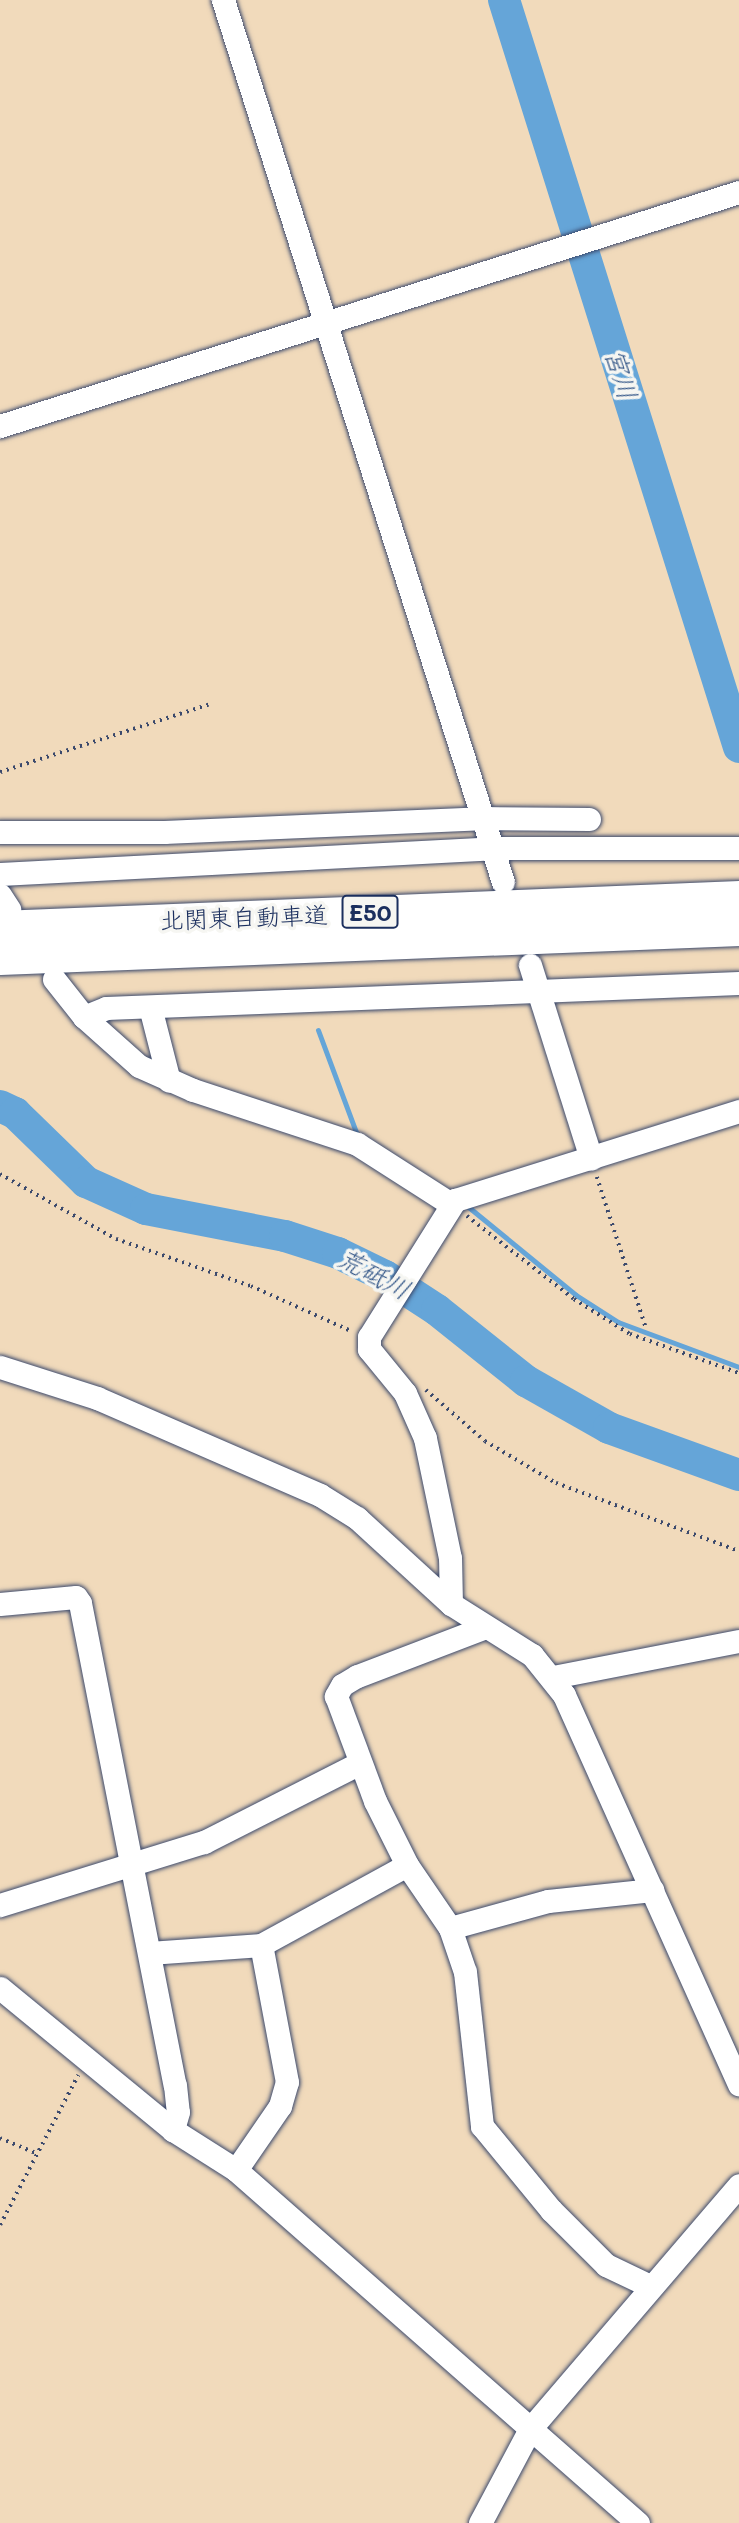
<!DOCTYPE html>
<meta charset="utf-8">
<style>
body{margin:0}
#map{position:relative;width:739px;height:2523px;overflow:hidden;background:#f1dabb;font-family:Mali,"Klee One",sans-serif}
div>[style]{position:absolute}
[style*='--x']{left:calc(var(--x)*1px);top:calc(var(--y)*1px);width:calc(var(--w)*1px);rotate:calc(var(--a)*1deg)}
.stream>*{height:5px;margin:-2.5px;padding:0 2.5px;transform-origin:2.5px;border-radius:2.5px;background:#65a5d8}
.river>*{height:32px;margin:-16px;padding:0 16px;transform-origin:16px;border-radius:16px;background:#65a5d8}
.path>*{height:3.5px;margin-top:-1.75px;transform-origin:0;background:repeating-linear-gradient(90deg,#3b496c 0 2px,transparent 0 7px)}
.roads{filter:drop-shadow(0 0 2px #3b496c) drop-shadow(0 0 2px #3b496c)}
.minor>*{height:23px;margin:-11.5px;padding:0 11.5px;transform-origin:11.5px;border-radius:11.5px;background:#fff}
.highway>*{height:33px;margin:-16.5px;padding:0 16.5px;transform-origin:16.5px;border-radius:16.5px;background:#fff}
span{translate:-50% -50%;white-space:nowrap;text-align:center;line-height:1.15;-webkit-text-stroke:7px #f6f6f2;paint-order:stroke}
.shield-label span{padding:2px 5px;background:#f6f6f2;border:2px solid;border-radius:5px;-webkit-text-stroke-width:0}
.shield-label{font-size:23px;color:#1b2f5e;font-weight:700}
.street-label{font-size:24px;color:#1b2f5e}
.water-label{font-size:26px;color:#355889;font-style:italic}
</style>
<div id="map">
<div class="stream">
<i style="--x:318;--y:1030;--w:112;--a:69.6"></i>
<i style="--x:466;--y:1205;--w:142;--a:39.3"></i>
<i style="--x:576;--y:1295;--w:50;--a:32.7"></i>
<i style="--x:618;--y:1322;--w:129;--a:20.4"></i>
</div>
<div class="river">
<i style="--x:504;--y:0;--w:783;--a:72.54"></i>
<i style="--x:0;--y:1106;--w:17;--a:25"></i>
<i style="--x:15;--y:1113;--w:99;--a:44.2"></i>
<i style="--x:86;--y:1182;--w:66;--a:24.2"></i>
<i style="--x:146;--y:1209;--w:142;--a:11"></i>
<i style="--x:285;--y:1236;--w:56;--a:17.8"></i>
<i style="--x:338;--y:1253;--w:52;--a:26.1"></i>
<i style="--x:385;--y:1276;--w:62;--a:33.2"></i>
<i style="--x:437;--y:1310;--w:114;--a:38.6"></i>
<i style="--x:526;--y:1381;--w:95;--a:29.5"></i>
<i style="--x:609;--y:1428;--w:138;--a:19.9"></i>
</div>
<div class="path">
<i style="--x:0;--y:772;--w:219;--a:-17.9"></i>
<i style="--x:0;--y:1174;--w:133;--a:29.3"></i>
<i style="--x:116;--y:1239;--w:143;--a:19.2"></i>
<i style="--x:251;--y:1286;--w:110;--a:24.2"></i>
<i style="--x:597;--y:1177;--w:159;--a:72"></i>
<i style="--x:467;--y:1216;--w:135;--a:37.8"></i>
<i style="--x:574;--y:1299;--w:66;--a:32"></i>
<i style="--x:630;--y:1334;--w:116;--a:19.7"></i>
<i style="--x:426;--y:1390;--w:78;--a:40.8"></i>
<i style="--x:485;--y:1441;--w:82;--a:30.6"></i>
<i style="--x:556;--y:1483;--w:195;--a:20.4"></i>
<i style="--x:0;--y:2138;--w:41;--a:22.8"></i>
<i style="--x:0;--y:2225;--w:169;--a:-62.5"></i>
</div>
<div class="roads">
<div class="minor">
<i style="--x:223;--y:0;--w:925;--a:72.39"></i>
<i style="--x:0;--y:426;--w:775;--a:-17.57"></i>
<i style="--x:0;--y:832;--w:164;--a:0"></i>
<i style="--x:164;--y:832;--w:317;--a:-2.5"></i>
<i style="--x:481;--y:818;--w:108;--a:0.5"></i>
<i style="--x:0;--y:874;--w:494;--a:-3"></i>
<i style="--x:493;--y:848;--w:246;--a:0"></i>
<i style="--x:0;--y:895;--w:17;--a:57"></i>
<i style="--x:530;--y:965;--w:203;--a:72.5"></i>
<i style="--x:54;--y:979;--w:48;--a:51.7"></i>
<i style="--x:84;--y:1017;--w:74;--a:41.7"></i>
<i style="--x:139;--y:1066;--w:59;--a:24"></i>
<i style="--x:193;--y:1090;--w:173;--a:18.2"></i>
<i style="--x:357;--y:1144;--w:112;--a:32.6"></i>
<i style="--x:150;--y:1007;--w:76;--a:75.6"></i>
<i style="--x:84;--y:1017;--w:24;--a:-22"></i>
<i style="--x:106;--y:1008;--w:633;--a:-2.26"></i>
<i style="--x:0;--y:1367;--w:102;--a:17.7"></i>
<i style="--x:97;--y:1398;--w:243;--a:23.5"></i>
<i style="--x:320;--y:1495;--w:44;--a:31.9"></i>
<i style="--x:357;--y:1518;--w:127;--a:42.5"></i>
<i style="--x:451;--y:1604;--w:96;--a:32.2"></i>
<i style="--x:532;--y:1655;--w:51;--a:51.3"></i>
<i style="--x:564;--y:1695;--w:427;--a:65.8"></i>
<i style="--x:0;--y:1604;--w:76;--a:-5.3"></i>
<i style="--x:76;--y:1597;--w:7;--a:56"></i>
<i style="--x:80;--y:1603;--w:491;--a:78.9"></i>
<i style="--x:175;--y:2085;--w:27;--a:84"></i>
<i style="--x:178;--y:2112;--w:19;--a:106"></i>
<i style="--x:451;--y:1604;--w:46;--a:-91.2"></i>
<i style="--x:450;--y:1558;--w:123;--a:-101.8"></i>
<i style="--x:425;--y:1438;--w:49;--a:-114"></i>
<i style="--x:405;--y:1393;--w:57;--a:-129.3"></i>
<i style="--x:369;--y:1349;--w:12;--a:-90"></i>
<i style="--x:369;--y:1337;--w:162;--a:-57.9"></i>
<i style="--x:455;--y:1200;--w:298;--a:-17.4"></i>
<i style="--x:483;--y:1628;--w:135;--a:159.1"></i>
<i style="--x:357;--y:1676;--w:17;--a:149"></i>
<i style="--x:342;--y:1685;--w:13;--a:119"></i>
<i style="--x:336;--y:1696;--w:112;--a:69.6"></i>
<i style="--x:375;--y:1801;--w:72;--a:63.4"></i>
<i style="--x:407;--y:1865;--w:76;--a:55.7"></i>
<i style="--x:450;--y:1928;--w:46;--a:71.2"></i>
<i style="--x:465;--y:1972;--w:155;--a:83.7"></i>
<i style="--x:482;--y:2126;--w:109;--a:50.6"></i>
<i style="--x:551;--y:2210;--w:78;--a:45"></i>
<i style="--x:606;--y:2265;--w:49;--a:25.5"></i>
<i style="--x:553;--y:1677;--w:189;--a:-11"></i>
<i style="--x:0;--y:1905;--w:214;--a:-17.2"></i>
<i style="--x:204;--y:1842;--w:175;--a:-26.9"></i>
<i style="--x:450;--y:1928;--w:102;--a:-15.4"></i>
<i style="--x:548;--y:1901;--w:105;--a:-6"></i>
<i style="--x:150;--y:1953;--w:111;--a:-4.1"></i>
<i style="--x:0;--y:1988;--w:224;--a:39.4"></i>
<i style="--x:173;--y:2130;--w:75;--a:32.4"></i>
<i style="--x:236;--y:2170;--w:535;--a:41.29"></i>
<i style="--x:236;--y:2170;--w:78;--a:-55.5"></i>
<i style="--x:280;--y:2106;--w:25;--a:-74"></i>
<i style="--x:287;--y:2082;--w:139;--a:-100.7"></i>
<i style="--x:261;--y:1945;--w:166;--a:-28.7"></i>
<i style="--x:480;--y:2523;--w:106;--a:-62"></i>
<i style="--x:530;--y:2429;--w:321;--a:-49.4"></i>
</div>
<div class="highway">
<i style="--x:0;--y:927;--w:740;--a:-2.32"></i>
<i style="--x:0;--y:958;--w:740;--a:-2.25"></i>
</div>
</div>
<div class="shield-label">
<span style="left:370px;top:912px">E50</span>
</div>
<div class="street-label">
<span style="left:244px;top:917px;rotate:-2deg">北関東自動車道</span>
</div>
<div class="water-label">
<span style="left:621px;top:374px;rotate:73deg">宮川</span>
<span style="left:374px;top:1274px;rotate:28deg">荒砥川</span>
</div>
</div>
